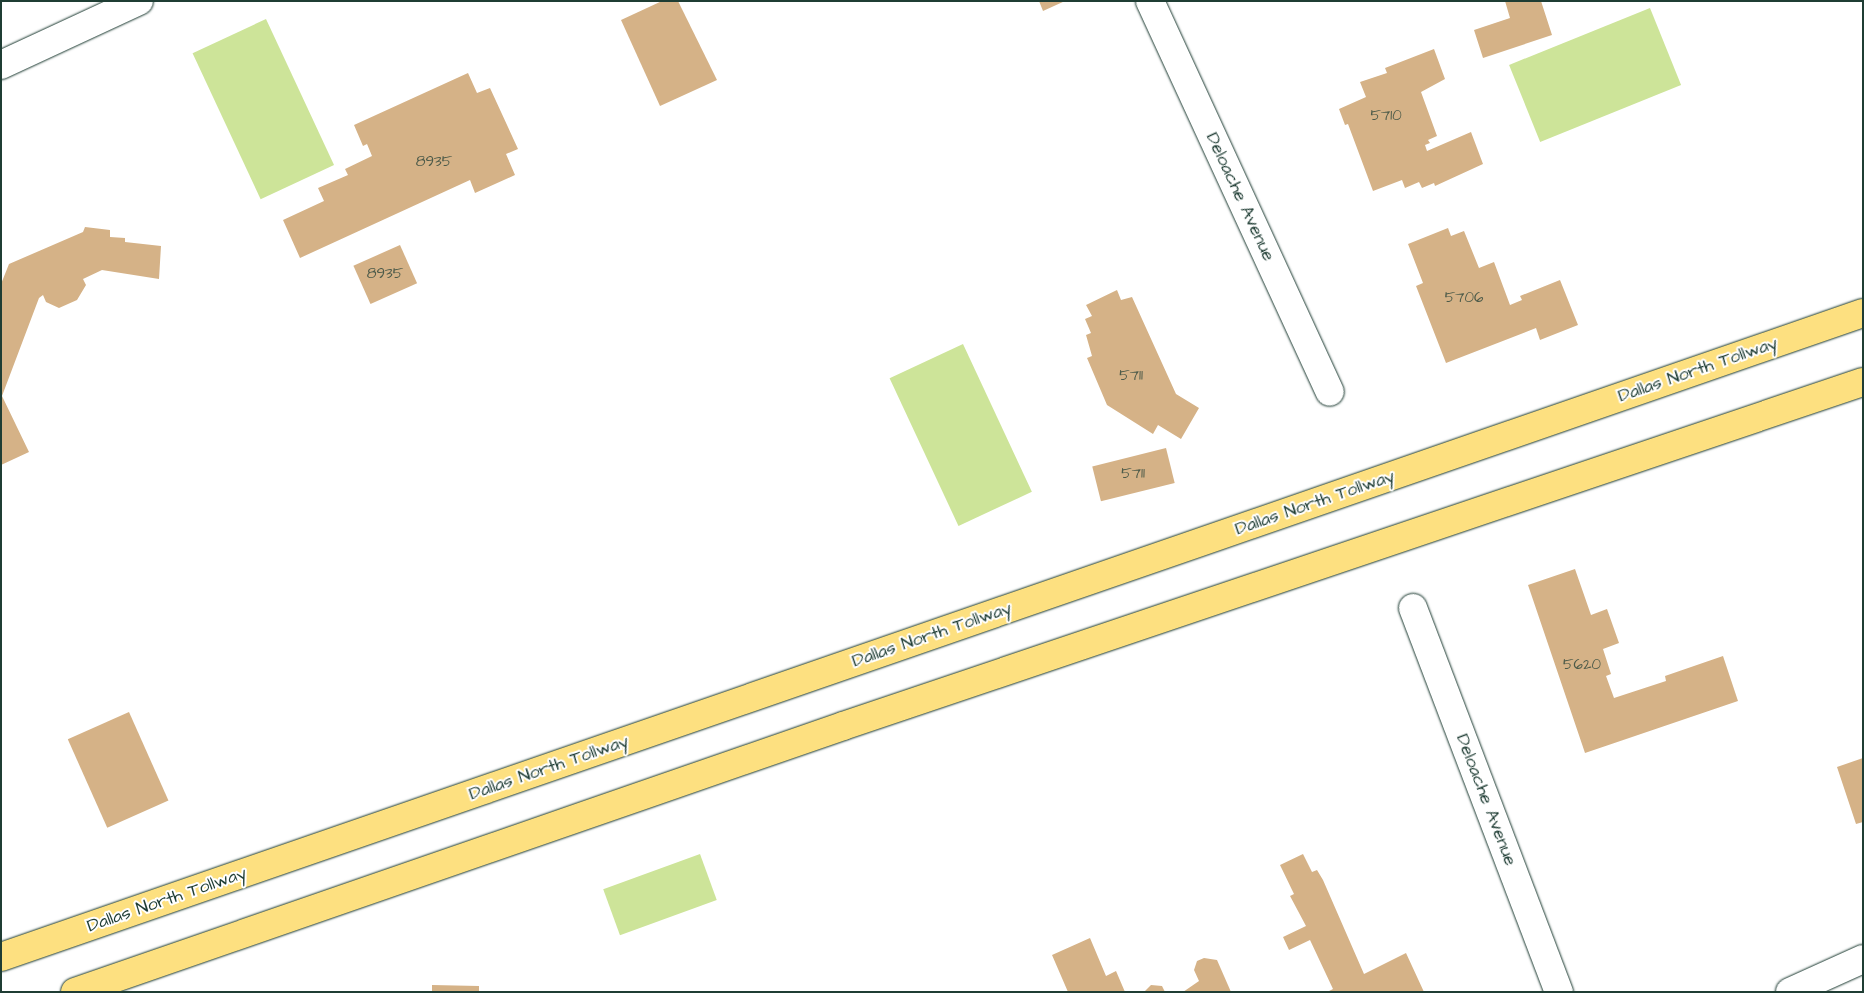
<!DOCTYPE html>
<style>
body{margin:0}
#map{position:relative;width:1864px;height:993px;overflow:hidden;background:#fff;font-family:"Architects Daughter",sans-serif}
div>[style]{position:absolute}
[style*='--x']{left:calc(var(--x)*1px);top:calc(var(--y)*1px);width:calc(var(--w)*1px);rotate:calc(var(--a)*1deg)}
.green>*{inset:0;background:#cde499;transform-origin:0 0}
.building>*{inset:0;background:#d5b287;transform-origin:0 0}
.roads{filter:drop-shadow(0 0 1px #1f3d34) drop-shadow(0 0 1px #1f3d34)}
.minor>*{height:28px;margin:-14px;padding:0 14px;transform-origin:14px;border-radius:14px;background:#fff}
.highway>*{height:28px;margin:-14px;padding:0 14px;transform-origin:14px;border-radius:14px;background:#fde080}
span{translate:-50% -50%;white-space:nowrap;text-align:center;line-height:1.15;-webkit-text-stroke:4px #fff;paint-order:stroke}
.number-label{font-size:15px;color:#4c5a49}
.number-label span{-webkit-text-stroke-width:0}
.street-label{font-size:18px;color:#1f3d34}
.frame{position:absolute;inset:0;border:2px solid #1f3d34;pointer-events:none}
</style>
<div id="map">
<div class="green">
<i style="left:1650px;top:8px;width:83px;height:152px;rotate:68deg"></i>
<i style="left:266px;top:19px;width:161px;height:81px;rotate:65deg"></i>
<i style="left:963px;top:344px;width:163px;height:81px;rotate:65deg"></i>
<i style="left:700px;top:854px;width:49px;height:103px;rotate:70deg"></i>
</div>
<div class="building">
<i style="clip-path:polygon(662px 1px,678px 1px,717px 80px,660px 106px,621px 20px)"></i>
<i style="clip-path:polygon(1039px 1px,1065px 1px,1043px 11px)"></i>
<i style="clip-path:polygon(1505px 1px,1541px 1px,1552px 35px,1483px 58px,1474px 30px,1510px 18px)"></i>
<i style="clip-path:polygon(1434px 49px,1445px 79px,1421px 92px,1437px 136px,1428px 140px,1430px 143px,1425px 145px,1427px 151px,1471px 132px,1483px 164px,1435px 186px,1434px 183px,1422px 188px,1419px 182px,1405px 188px,1402px 180px,1373px 191px,1348px 124px,1345px 125px,1339px 109px,1366px 97px,1360px 82px,1387px 73px,1385px 68px)"></i>
<i style="clip-path:polygon(468px 73px,477px 93px,490px 88px,518px 149px,506px 154px,515px 175px,475px 193px,470px 180px,300px 258px,283px 220px,324px 201px,318px 188px,348px 175px,345px 169px,372px 156px,367px 144px,363px 146px,354px 125px)"></i>
<i style="clip-path:polygon(85px 227px,110px 230px,110px 237px,125px 238px,125px 242px,161px 246px,159px 279px,102px 270px,83px 279px,86px 285px,77px 300px,59px 308px,46px 302px,43px 295px,39px 298px,2px 396px,29px 452px,1px 465px,1px 284px,9px 264px,83px 232px)"></i>
<i style="clip-path:polygon(1448px 228px,1451px 236px,1464px 231px,1479px 268px,1494px 262px,1510px 305px,1522px 300px,1520px 296px,1560px 280px,1578px 325px,1540px 340px,1536px 328px,1446px 363px,1416px 286px,1423px 283px,1408px 244px)"></i>
<i style="left:400px;top:245px;width:42px;height:51px;rotate:66deg"></i>
<i style="clip-path:polygon(1117px 290px,1121px 300px,1132px 297px,1176px 394px,1199px 408px,1181px 439px,1158px 425px,1153px 434px,1107px 405px,1087px 358px,1092px 356px,1086px 335px,1091px 333px,1085px 319px,1092px 316px,1086px 305px)"></i>
<i style="left:1166px;top:448px;width:36px;height:76px;rotate:76deg"></i>
<i style="clip-path:polygon(1575px 569px,1591px 615px,1607px 609px,1619px 643px,1603px 649px,1611px 674px,1606px 676px,1614px 698px,1666px 681px,1665px 676px,1723px 656px,1738px 701px,1585px 753px,1528px 585px)"></i>
<i style="left:129px;top:712px;width:97px;height:67px;rotate:66deg"></i>
<i style="clip-path:polygon(1863px 758px,1863px 822px,1856px 824px,1837px 767px)"></i>
<i style="clip-path:polygon(1303px 854px,1312px 872px,1317px 870px,1323px 880px,1364px 974px,1406px 953px,1424px 992px,1327px 992px,1333px 989px,1310px 940px,1289px 950px,1283px 937px,1306px 926px,1290px 896px,1294px 894px,1280px 865px)"></i>
<i style="clip-path:polygon(1090px 938px,1106px 976px,1116px 971px,1125px 992px,1068px 992px,1052px 955px)"></i>
<i style="clip-path:polygon(1204px 958px,1217px 960px,1231px 992px,1183px 992px,1199px 981px,1194px 970px,1197px 961px)"></i>
<i style="clip-path:polygon(432px 985px,479px 986px,479px 992px,432px 992px)"></i>
<i style="clip-path:polygon(1151px 985px,1162px 986px,1165px 992px,1144px 992px)"></i>
</div>
<div class="roads">
<div class="minor">
<i style="--x:1150;--y:1;--w:430;--a:65.3"></i>
<i style="--x:1;--y:65;--w:152;--a:-24.9"></i>
<i style="--x:1413;--y:608;--w:411;--a:69.2"></i>
<i style="--x:1790;--y:992;--w:80;--a:-24.3"></i>
</div>
<div class="highway">
<i style="--x:1;--y:957;--w:1970;--a:-19.08"></i>
<i style="--x:75;--y:992;--w:813;--a:-19.1"></i>
<i style="--x:843;--y:726;--w:1076;--a:-18.64"></i>
</div>
</div>
<div class="number-label">
<span style="left:1386px;top:116px">5710</span>
<span style="left:434px;top:162px">8935</span>
<span style="left:385px;top:274px">8935</span>
<span style="left:1464px;top:298px">5706</span>
<span style="left:1131px;top:376px">5711</span>
<span style="left:1133px;top:474px">5711</span>
<span style="left:1582px;top:665px">5620</span>
</div>
<div class="street-label">
<span style="left:1240px;top:197px;rotate:65deg">Deloache Avenue</span>
<span style="left:1698px;top:370px;rotate:-19deg">Dallas North Tollway</span>
<span style="left:1315px;top:503px;rotate:-19deg">Dallas North Tollway</span>
<span style="left:932px;top:635px;rotate:-19deg">Dallas North Tollway</span>
<span style="left:549px;top:768px;rotate:-19deg">Dallas North Tollway</span>
<span style="left:1486px;top:800px;rotate:69deg">Deloache Avenue</span>
<span style="left:167px;top:900px;rotate:-19deg">Dallas North Tollway</span>
</div>
<div class="frame"></div>
</div>
